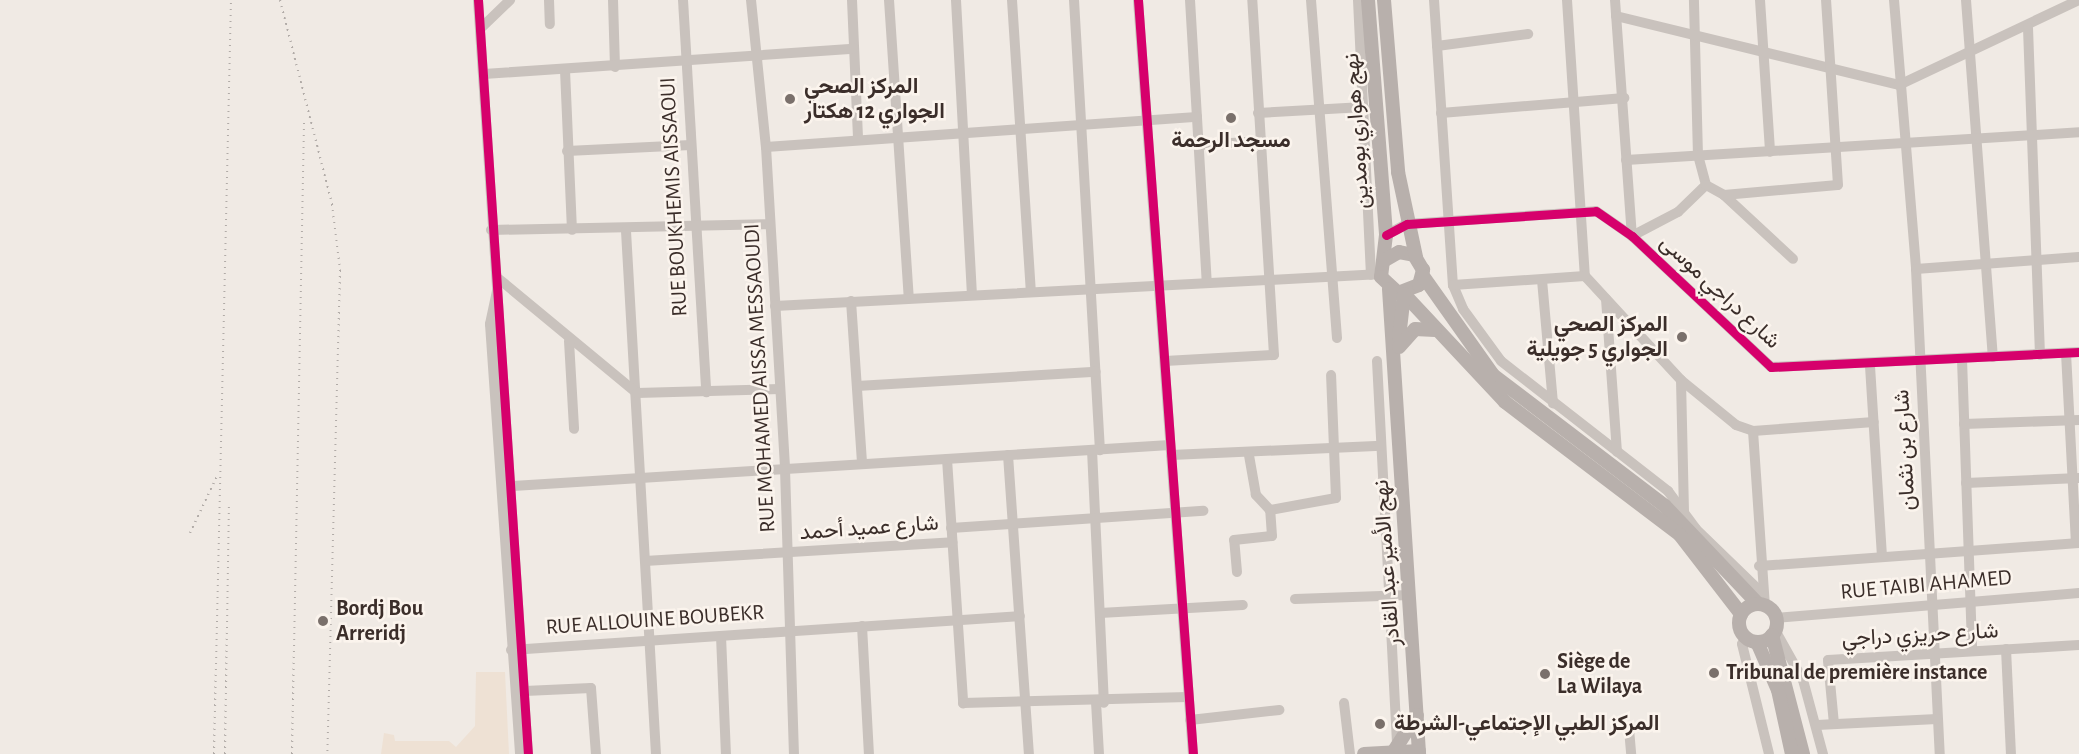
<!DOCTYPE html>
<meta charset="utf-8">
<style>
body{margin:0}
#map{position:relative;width:2079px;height:754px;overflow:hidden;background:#f0eae4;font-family:"Alegreya Sans",Vazirmatn,sans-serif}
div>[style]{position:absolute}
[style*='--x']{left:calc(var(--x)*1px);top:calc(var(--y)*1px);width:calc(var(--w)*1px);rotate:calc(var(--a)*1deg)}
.plaza>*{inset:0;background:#eee1d4}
.minor>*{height:10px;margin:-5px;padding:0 5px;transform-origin:5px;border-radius:5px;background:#c9c2bd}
.major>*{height:14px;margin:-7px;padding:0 7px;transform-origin:7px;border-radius:7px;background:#b8b0ac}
.major>.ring{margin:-7px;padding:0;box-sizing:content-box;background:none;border:14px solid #b8b0ac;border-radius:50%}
.rail>*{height:2px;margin-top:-1px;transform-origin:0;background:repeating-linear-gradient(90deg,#b1aba7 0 1.5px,transparent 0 6px)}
.cycleway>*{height:9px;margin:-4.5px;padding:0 4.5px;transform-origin:4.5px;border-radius:4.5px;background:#d6006c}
.dots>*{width:16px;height:16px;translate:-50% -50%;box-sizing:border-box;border:3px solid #fbf4ed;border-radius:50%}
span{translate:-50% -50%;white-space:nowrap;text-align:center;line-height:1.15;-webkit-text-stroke:5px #fbf4ed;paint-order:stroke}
.poi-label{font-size:22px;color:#3b2e2a;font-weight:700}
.left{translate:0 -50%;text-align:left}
.right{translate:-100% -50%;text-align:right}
.street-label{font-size:22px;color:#3b2e2a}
</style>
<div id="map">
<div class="plaza">
<i style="clip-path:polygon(476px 672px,505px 672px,509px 754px,381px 754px,384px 733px,394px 735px,395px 741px,449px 741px,456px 747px,475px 726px)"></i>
</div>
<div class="minor">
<i style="--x:478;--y:0;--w:756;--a:86.21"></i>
<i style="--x:549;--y:0;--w:24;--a:88"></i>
<i style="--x:613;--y:0;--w:67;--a:88.3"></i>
<i style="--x:683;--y:0;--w:393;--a:86.6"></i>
<i style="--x:751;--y:0;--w:148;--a:84.2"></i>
<i style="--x:766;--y:147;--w:323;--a:86.6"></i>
<i style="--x:785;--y:469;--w:285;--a:88.2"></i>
<i style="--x:852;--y:0;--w:140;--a:87.5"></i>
<i style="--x:889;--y:0;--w:299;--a:86.2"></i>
<i style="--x:956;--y:0;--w:295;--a:86.9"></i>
<i style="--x:1012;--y:0;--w:292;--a:86.3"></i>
<i style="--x:1074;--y:0;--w:451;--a:86.7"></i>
<i style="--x:1138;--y:0;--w:756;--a:85.83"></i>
<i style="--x:1190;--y:0;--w:283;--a:86.6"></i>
<i style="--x:1311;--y:0;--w:339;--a:85.6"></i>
<i style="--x:1358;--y:0;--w:275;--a:87.3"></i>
<i style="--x:1434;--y:0;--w:286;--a:86.2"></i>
<i style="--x:1453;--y:285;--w:26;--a:67"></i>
<i style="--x:1463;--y:309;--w:64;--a:53.8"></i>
<i style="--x:1501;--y:361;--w:212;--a:37.9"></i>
<i style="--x:1668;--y:491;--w:47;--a:53.6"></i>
<i style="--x:1696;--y:529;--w:91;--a:44.1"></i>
<i style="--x:1567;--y:0;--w:277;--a:86.3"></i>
<i style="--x:1585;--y:276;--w:142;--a:47.3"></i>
<i style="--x:1681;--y:380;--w:71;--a:39.3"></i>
<i style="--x:1736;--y:425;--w:18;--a:19"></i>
<i style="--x:1753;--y:431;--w:121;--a:-4.3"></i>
<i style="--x:1615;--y:0;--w:237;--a:85.9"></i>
<i style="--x:1632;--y:236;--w:52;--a:-27.6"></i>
<i style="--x:1678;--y:212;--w:39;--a:-44"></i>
<i style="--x:1706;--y:185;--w:30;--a:-105"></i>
<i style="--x:1698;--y:156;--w:156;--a:-91.5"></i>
<i style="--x:1760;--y:0;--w:152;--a:86.2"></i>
<i style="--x:1894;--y:0;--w:270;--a:85.3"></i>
<i style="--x:1916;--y:269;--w:486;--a:87.2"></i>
<i style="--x:1966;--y:0;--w:358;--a:85.7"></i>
<i style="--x:1616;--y:16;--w:291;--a:13.7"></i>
<i style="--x:1899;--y:85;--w:199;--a:-25.3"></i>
<i style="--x:2028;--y:28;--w:327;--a:87.9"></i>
<i style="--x:480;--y:29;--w:42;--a:-44"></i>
<i style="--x:1437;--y:46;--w:92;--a:-7.5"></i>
<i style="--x:565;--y:70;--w:160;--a:87.5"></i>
<i style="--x:484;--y:74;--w:370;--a:-3.9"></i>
<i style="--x:1258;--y:113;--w:106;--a:-3.2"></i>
<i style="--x:1441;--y:113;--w:184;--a:-4.7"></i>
<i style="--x:1199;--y:145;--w:64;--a:-3.6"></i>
<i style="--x:766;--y:147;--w:432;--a:-4"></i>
<i style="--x:567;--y:151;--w:124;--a:-2.8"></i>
<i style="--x:1626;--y:160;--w:454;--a:-3.5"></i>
<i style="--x:1706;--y:185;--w:21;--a:29"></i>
<i style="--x:1724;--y:195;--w:94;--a:42.8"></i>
<i style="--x:1724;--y:195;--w:114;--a:-5"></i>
<i style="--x:1838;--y:185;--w:185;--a:-93.7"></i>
<i style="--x:491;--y:230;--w:279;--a:-1.2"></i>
<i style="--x:626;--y:231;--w:524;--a:86.72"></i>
<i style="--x:1386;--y:235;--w:24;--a:-28"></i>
<i style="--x:1407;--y:224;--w:189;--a:-3.9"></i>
<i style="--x:1596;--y:211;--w:44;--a:34.8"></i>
<i style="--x:1632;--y:236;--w:191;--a:43.3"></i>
<i style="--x:1771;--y:367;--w:308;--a:-2.8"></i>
<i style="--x:1916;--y:269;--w:163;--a:-4.2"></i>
<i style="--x:499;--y:279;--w:179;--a:39.6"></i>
<i style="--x:637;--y:393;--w:143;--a:-1.6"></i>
<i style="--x:1542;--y:280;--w:124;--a:84.9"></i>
<i style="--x:1453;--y:285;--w:132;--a:-3.9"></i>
<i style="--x:497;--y:291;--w:34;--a:102"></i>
<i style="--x:490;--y:324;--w:431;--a:86"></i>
<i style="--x:1606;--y:299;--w:153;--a:85.9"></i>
<i style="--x:851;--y:301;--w:163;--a:86.1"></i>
<i style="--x:775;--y:306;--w:607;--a:-3.02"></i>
<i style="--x:569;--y:341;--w:88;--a:86.7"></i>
<i style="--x:2066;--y:353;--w:190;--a:87"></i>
<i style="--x:1962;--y:359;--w:292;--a:88"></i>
<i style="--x:1165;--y:361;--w:109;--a:-3.2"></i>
<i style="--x:1274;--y:355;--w:356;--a:-93.5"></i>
<i style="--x:1377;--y:361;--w:384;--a:87"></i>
<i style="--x:1870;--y:366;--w:189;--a:86.4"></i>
<i style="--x:1681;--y:380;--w:131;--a:88.7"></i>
<i style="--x:857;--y:386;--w:239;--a:-3.4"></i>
<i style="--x:1964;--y:424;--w:115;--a:-2"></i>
<i style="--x:1753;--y:431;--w:175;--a:86.1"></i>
<i style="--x:1092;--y:450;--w:253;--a:87.3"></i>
<i style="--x:1008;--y:455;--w:300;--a:86"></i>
<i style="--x:1171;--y:455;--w:210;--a:-2.5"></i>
<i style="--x:947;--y:459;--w:245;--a:86.2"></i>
<i style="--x:963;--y:703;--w:225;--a:-1.5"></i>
<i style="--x:1966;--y:483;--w:113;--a:-2.5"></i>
<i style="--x:513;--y:486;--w:658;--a:-3.57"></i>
<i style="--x:1270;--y:510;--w:67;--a:-10.3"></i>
<i style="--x:1336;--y:498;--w:123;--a:-92.3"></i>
<i style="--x:951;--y:528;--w:253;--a:-3.9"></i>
<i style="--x:645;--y:561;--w:308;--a:-3.5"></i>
<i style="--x:1759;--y:566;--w:321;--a:-4.1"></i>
<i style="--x:1237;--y:572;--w:32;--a:-95"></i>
<i style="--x:1234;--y:540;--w:38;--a:-6"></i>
<i style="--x:1272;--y:536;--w:26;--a:-94"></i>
<i style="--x:1270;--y:510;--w:21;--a:-133"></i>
<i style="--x:1256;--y:495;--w:40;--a:-100"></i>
<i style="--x:1295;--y:599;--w:115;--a:-2"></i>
<i style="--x:1100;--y:613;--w:143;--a:-3.2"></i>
<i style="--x:1776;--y:618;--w:304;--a:-4.7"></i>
<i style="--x:862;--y:626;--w:128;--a:86.9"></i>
<i style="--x:1775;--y:630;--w:57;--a:60.8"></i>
<i style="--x:1803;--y:680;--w:77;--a:74.9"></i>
<i style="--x:721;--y:636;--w:118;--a:87.6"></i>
<i style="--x:1746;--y:638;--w:7;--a:124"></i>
<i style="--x:1742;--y:644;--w:113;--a:76.2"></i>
<i style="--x:2006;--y:649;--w:105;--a:87.3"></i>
<i style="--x:511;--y:650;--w:510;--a:-3.82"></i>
<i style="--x:525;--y:691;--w:66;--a:-2.6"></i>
<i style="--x:591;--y:688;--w:66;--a:85.7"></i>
<i style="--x:1096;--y:702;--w:52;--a:86.7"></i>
<i style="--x:1344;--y:703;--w:51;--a:83.3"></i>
<i style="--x:1190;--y:720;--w:90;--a:-6.4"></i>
<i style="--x:1834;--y:724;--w:64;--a:-95.4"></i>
<i style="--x:1828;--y:660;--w:251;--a:-3.4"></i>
<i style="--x:1817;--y:725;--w:120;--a:-2.9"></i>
<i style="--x:1629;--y:729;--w:25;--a:85"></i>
</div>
<div class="major">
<i style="--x:1368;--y:0;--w:236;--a:85.6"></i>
<i style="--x:1386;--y:235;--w:42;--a:96.8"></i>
<i style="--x:1381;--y:277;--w:23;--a:43"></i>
<i style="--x:1398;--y:293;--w:22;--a:-21"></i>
<i style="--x:1419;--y:285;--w:16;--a:-75"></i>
<i style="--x:1423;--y:270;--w:17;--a:-121"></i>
<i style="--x:1414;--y:255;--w:15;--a:-169"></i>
<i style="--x:1399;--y:252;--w:16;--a:150"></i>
<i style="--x:1384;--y:0;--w:173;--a:85.3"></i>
<i style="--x:1398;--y:172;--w:87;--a:78"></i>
<i style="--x:1423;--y:276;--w:121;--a:54.7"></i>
<i style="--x:1493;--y:375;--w:216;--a:37.3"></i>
<i style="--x:1665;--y:506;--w:135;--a:46.5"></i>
<i style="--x:1389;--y:289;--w:466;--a:86.3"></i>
<i style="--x:1404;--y:294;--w:148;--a:46.9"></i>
<i style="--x:1505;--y:402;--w:220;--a:37.2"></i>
<i style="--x:1680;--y:535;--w:100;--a:52.3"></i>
<i style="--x:1399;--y:338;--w:44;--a:-83.5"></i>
<i style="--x:1399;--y:347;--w:24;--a:-48"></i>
<i style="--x:1415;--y:329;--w:20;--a:3"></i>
<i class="ring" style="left:1739px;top:604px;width:24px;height:24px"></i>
<i style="--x:1772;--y:635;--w:123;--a:75.4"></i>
<i style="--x:1757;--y:642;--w:52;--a:66.4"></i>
<i style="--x:1778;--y:690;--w:66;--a:77.7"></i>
<i style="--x:1364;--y:754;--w:55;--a:-3.1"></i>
<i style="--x:1392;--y:754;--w:46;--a:-57.3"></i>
</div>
<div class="rail">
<i style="--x:280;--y:0;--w:211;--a:75.7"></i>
<i style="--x:332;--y:204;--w:66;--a:83.1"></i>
<i style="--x:340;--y:270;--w:484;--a:91.5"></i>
<i style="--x:190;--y:533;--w:65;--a:-64.6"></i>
<i style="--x:214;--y:754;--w:754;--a:-88.71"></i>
<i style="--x:225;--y:754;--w:250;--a:-89.1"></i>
<i style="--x:292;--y:754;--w:633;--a:-88.91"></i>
</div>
<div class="cycleway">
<i style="--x:478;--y:0;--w:756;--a:86.21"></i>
<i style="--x:1138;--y:0;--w:756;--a:85.83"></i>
<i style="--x:1386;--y:235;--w:24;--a:-28"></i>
<i style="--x:1407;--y:224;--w:189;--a:-3.9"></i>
<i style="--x:1596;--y:211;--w:44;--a:34.8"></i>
<i style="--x:1632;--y:236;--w:191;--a:43.3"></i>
<i style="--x:1771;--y:367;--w:308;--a:-2.8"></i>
</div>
<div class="dots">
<i style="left:790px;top:99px;background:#7a706b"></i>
<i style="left:1231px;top:118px;background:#7a706b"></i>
<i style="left:1682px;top:337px;background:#7a706b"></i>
<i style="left:323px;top:621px;background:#7a706b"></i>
<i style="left:1714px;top:673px;background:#7a706b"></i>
<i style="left:1545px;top:674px;background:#7a706b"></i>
<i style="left:1380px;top:724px;background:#7a706b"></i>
</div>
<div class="poi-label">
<span class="left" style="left:804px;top:99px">المركز الصحي<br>الجواري 12 هكتار</span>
<span style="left:1231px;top:141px">مسجد الرحمة</span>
<span class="right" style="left:1668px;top:337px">المركز الصحي<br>الجواري 5 جويلية</span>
<span class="left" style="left:336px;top:621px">Bordj Bou<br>Arreridj</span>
<span class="left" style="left:1557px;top:674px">Siège de<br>La Wilaya</span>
<span class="left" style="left:1726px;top:673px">Tribunal de première instance</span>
<span class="left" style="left:1394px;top:724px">المركز الطبي الإجتماعي-الشرطة</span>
</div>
<div class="street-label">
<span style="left:1357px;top:131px;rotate:-94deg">نهج هواري بومدين</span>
<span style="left:674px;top:197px;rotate:-93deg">RUE BOUKHEMIS AISSAOUI</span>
<span style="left:1720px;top:292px;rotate:43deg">شارع دراجي موسى</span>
<span style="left:760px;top:378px;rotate:-93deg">RUE MOHAMED AISSA MESSAOUDI</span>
<span style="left:1905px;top:450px;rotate:-93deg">شارع بن نثمان</span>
<span style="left:869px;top:528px;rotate:-4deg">شارع عميد أحمد</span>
<span style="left:1387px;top:563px;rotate:-94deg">نهج الأمير عبد القادر</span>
<span style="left:1926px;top:585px;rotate:-5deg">RUE TAIBI AHAMED</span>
<span style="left:655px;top:620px;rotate:-4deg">RUE ALLOUINE BOUBEKR</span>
<span style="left:1920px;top:635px;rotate:-3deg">شارع حريزي دراجي</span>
</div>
</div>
